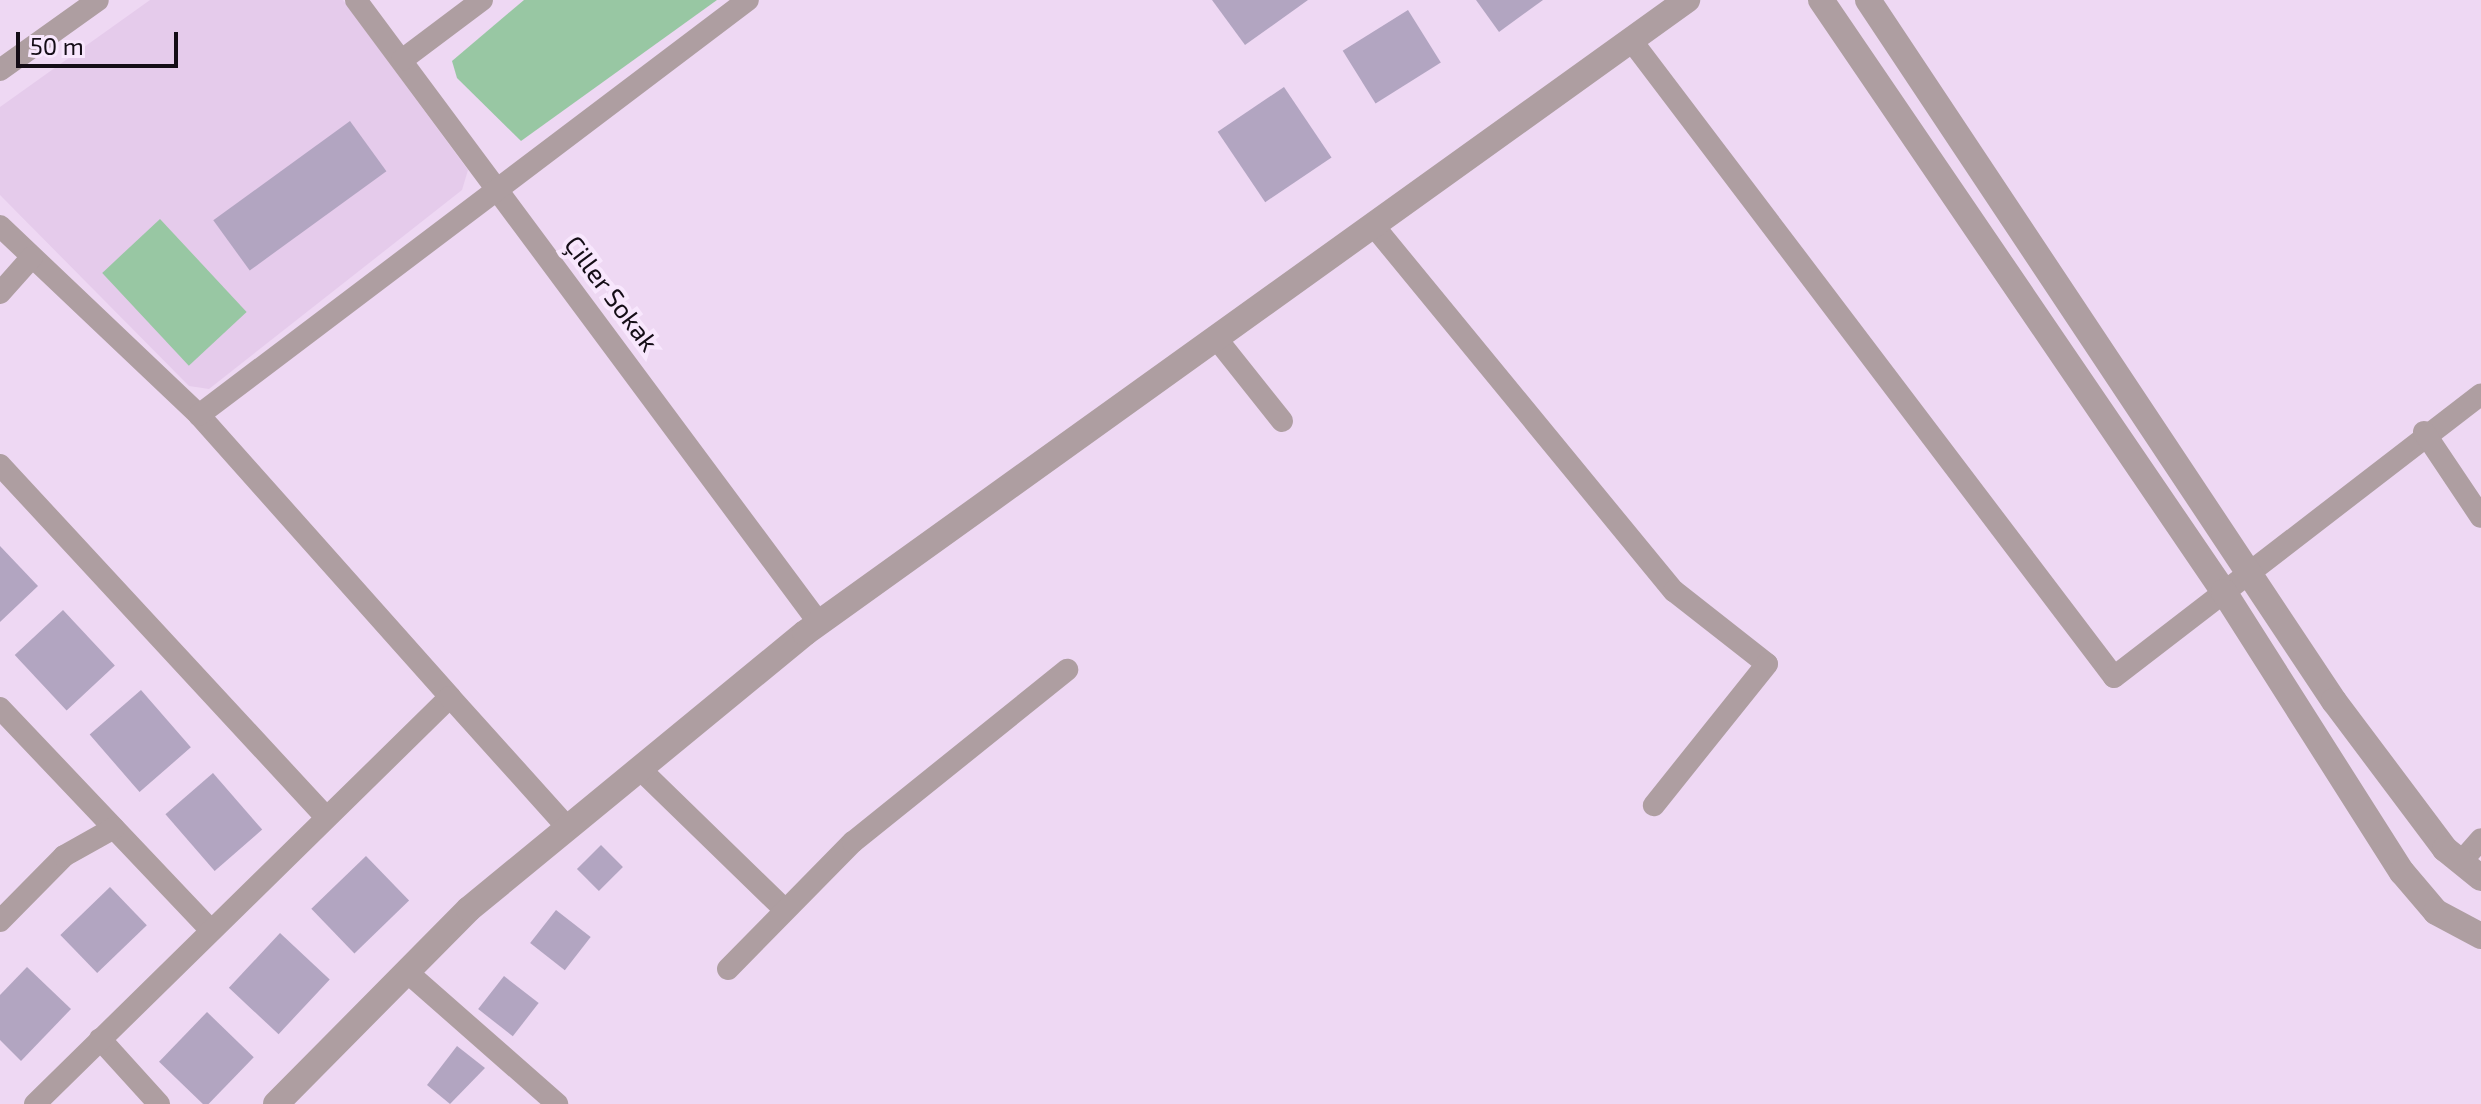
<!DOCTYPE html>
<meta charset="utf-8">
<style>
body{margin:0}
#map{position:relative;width:2481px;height:1104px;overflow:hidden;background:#eed8f3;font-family:"Exo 2",sans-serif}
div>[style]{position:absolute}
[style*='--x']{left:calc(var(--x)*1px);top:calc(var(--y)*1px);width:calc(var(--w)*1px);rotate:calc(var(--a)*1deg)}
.built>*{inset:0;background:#e5cbeb}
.green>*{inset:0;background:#98c7a3;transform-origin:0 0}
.building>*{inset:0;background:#b2a5c1;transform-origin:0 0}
.minor>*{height:22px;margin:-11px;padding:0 11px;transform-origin:11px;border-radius:11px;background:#ae9ea1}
.tertiary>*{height:26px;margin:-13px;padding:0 13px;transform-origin:13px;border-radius:13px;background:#ae9ea1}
span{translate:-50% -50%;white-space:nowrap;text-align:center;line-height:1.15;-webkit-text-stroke:8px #f8e7fd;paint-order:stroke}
.street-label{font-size:26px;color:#140d16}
.scale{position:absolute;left:16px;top:32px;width:162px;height:36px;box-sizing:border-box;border:4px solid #140d16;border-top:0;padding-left:10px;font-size:24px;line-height:28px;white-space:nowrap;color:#140d16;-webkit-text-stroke:6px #f8e7fd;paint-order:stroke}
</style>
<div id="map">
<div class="built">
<i style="clip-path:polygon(150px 0,343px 0,468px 170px,462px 190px,209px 389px,189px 386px,0 195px,0 107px)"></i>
</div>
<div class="green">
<i style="clip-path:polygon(524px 0,717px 0,521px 141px,457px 78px,452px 61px)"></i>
<i style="left:160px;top:219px;width:127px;height:79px;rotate:47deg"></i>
</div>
<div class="building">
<i style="clip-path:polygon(1212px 0,1308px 0,1245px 45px)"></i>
<i style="clip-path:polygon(1476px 0,1543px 0,1499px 32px)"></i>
<i style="left:1408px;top:10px;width:62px;height:77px;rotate:58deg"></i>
<i style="left:1284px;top:87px;width:85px;height:80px;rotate:56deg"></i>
<i style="left:350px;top:121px;width:62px;height:169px;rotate:54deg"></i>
<i style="clip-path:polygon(0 546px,38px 586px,0 622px)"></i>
<i style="left:63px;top:610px;width:76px;height:66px;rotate:47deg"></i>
<i style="left:141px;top:690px;width:76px;height:68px;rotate:49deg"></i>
<i style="left:213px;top:773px;width:75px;height:63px;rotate:49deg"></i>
<i style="left:601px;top:845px;width:31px;height:34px;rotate:45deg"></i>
<i style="left:366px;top:856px;width:62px;height:76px;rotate:46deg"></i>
<i style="left:110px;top:887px;width:53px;height:69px;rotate:46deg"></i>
<i style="left:556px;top:910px;width:44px;height:42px;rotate:38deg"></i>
<i style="left:280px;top:933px;width:68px;height:75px;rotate:43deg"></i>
<i style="clip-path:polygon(27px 967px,71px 1009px,21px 1061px,0 1040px,0 995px)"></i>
<i style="left:504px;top:976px;width:44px;height:42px;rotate:38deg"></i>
<i style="left:207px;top:1012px;width:65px;height:69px;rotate:44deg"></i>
<i style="clip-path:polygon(457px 1046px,485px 1068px,450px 1104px,427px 1085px)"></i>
</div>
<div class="minor">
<i style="--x:356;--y:0;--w:776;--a:53.38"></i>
<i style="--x:1631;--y:40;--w:799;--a:52.83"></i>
<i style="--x:2114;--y:677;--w:463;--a:-37.6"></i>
<i style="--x:402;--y:60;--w:100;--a:-36.9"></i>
<i style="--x:0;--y:70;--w:120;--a:-35.5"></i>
<i style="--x:1373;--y:225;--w:474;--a:50.6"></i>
<i style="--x:1674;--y:591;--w:118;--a:38.1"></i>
<i style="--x:1767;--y:664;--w:181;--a:128.7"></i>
<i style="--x:0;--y:226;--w:274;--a:43.5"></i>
<i style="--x:199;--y:415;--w:378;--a:48.3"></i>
<i style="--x:0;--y:293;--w:48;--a:-48.4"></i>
<i style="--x:1216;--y:338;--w:106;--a:51.5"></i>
<i style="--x:199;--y:415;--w:688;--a:-37.09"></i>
<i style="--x:2424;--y:432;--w:102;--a:56.2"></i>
<i style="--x:0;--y:465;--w:480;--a:47.2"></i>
<i style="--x:0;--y:708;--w:306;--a:46.5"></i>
<i style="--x:640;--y:769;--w:199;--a:44.2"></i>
<i style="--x:2461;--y:862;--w:30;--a:-49"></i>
<i style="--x:0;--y:921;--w:91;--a:-45.4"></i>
<i style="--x:64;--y:856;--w:57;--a:-29.2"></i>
<i style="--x:728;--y:969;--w:178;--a:-45.5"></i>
<i style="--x:853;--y:842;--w:275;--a:-38.8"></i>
<i style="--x:407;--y:972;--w:200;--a:41.3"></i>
<i style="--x:100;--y:1039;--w:88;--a:47.8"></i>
<i style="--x:35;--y:1104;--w:581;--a:-44.44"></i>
<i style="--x:450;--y:697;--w:176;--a:48"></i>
</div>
<div class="tertiary">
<i style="--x:1821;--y:0;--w:716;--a:55.76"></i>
<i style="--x:2224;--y:592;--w:332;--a:57.6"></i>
<i style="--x:2402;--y:872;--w:52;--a:49.6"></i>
<i style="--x:2436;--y:912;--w:51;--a:28.1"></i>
<i style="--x:1868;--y:0;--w:842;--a:56.39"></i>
<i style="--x:2334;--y:701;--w:185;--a:53.1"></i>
<i style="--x:2445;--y:849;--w:46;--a:38.9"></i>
<i style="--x:276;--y:1104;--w:274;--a:-45.3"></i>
<i style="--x:469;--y:909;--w:435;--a:-39.4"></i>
<i style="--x:805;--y:633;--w:1086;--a:-35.67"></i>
</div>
<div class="street-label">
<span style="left:612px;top:293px;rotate:53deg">Çiller Sokak</span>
</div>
<div class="scale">50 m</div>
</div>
